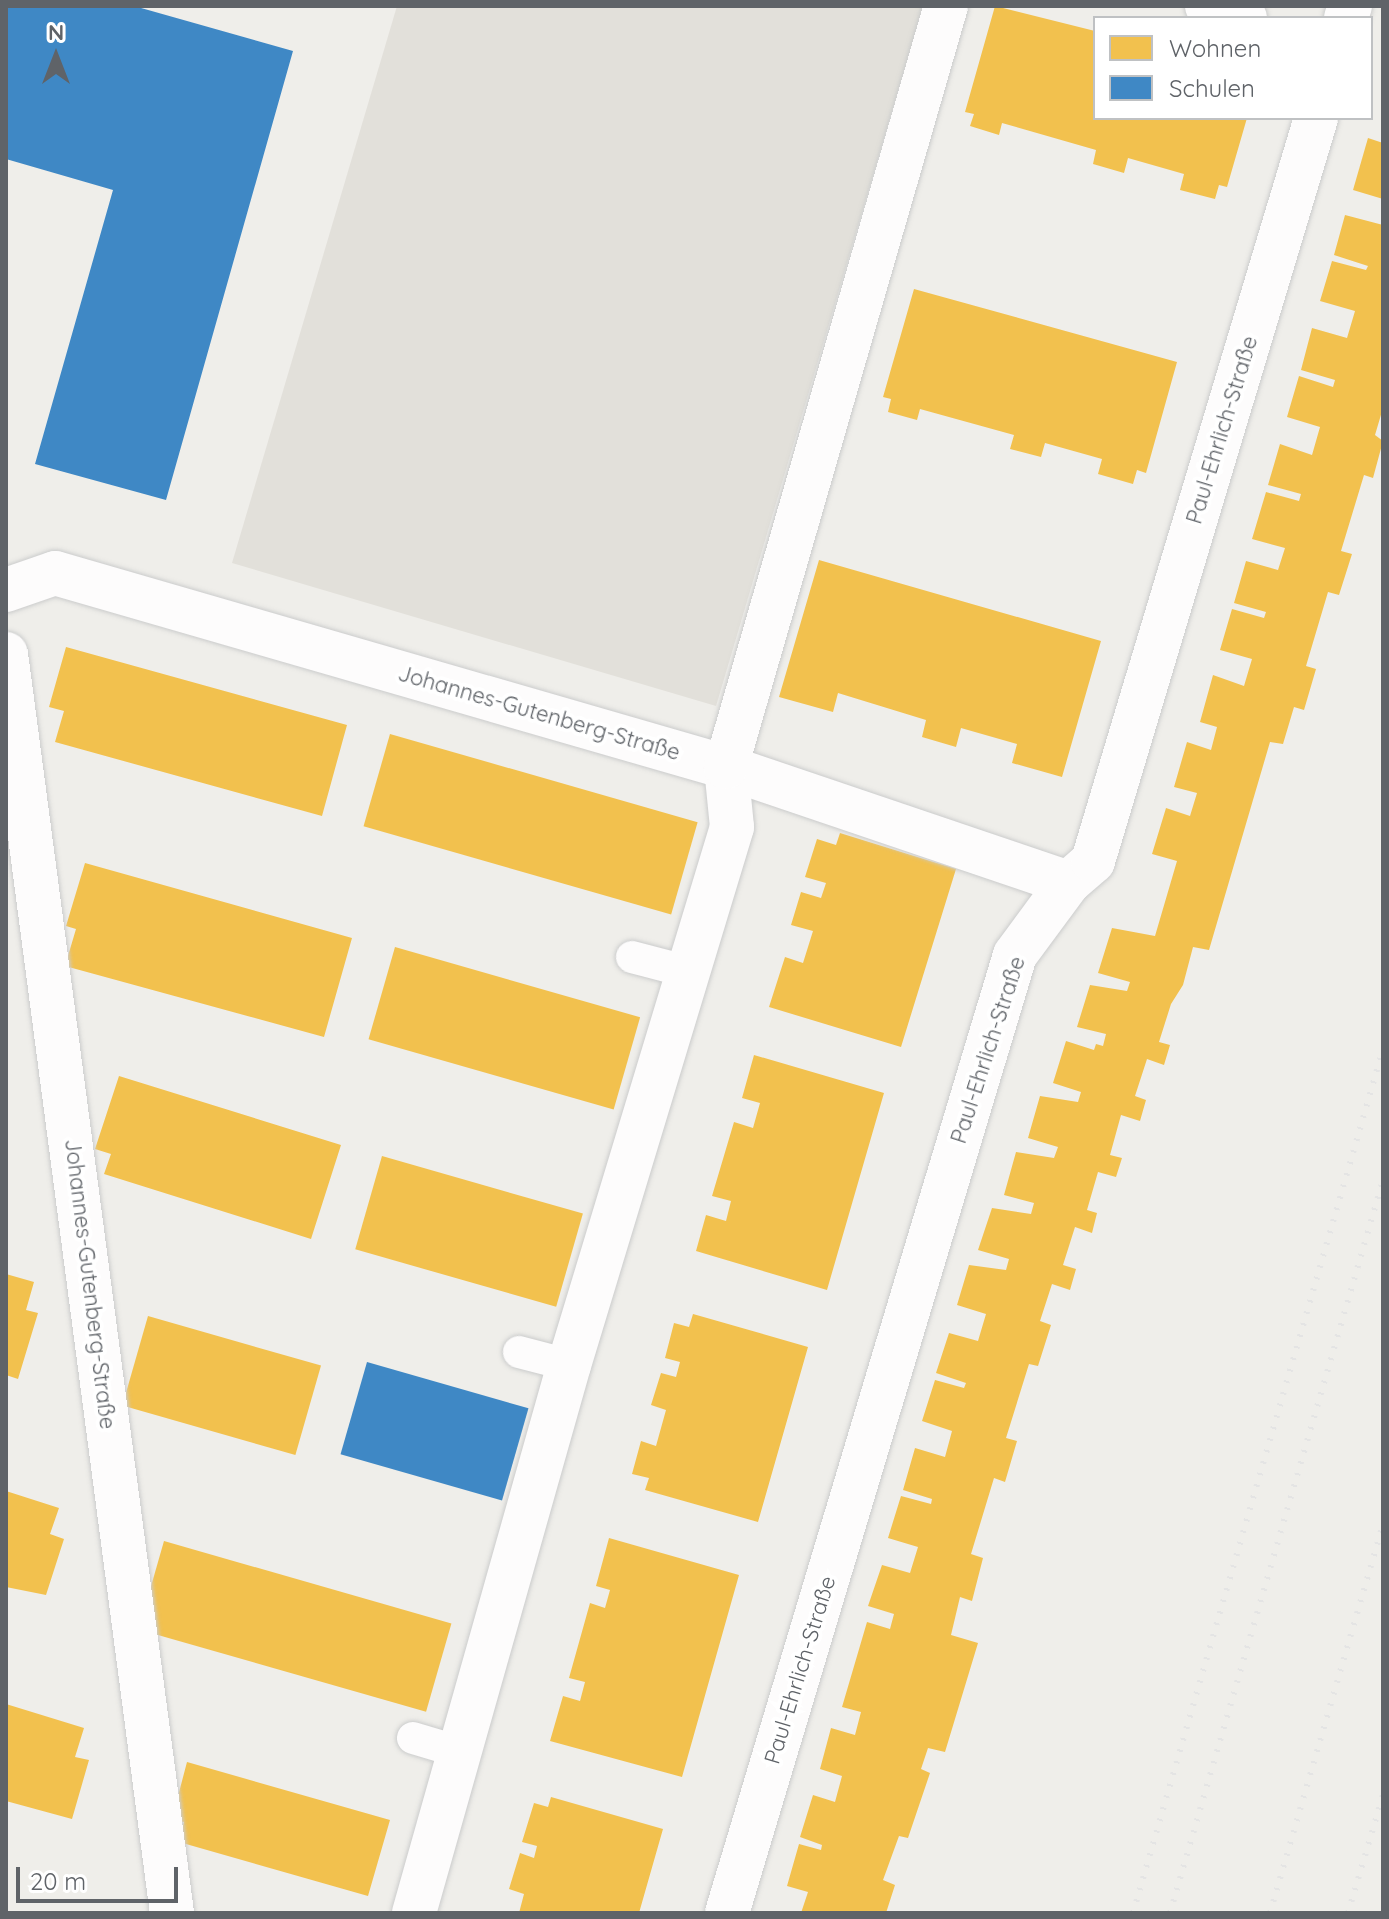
<!DOCTYPE html>
<meta charset="utf-8">
<style>
body{margin:0}
#map{position:relative;width:1389px;height:1919px;overflow:hidden;background:#efeeea;font-family:Quicksand,sans-serif}
div>[style]{position:absolute}
[style*='--x']{left:calc(var(--x)*1px);top:calc(var(--y)*1px);width:calc(var(--w)*1px);rotate:calc(var(--a)*1deg)}
.education>*{inset:0;background:#e2e0da}
.homes>*{inset:0;background:#f2c14e;transform-origin:0 0}
.schools>*{inset:0;background:#3f88c5;transform-origin:0 0}
.roads{filter:drop-shadow(0 0 2px #cbcccc) drop-shadow(0 0 2px #cbcccc)}
.service>*{height:32px;margin:-16px;padding:0 16px;transform-origin:16px;border-radius:16px;background:#fdfcfc}
.pedestrian>*{height:44px;margin:-22px;padding:0 22px;transform-origin:22px;border-radius:22px;background:#fdfcfc}
.minor>*{height:44px;margin:-22px;padding:0 22px;transform-origin:22px;border-radius:22px;background:#fdfcfc}
.rail>*{height:6px;margin-top:-3px;transform-origin:0;background:repeating-linear-gradient(90deg,#e4e4e4 0 2px,transparent 0 12px)}
span{translate:-50% -50%;white-space:nowrap;text-align:center;line-height:1.15;-webkit-text-stroke:8px #fff;paint-order:stroke}
.street-label{font-size:22px;color:#5f6368}
.frame{position:absolute;inset:0;border:8px solid #5f6368;pointer-events:none}
.legend{position:absolute;left:1093px;top:16px;width:280px;height:104px;box-sizing:border-box;background:#fff;border:2px solid #bfc1c3;margin:0;padding:10px 14px;list-style:none;font-size:24px;color:#5f6368}
.legend li{display:flex;align-items:center;gap:16px;height:40px}
.legend b{width:40px;border:2px solid #bfc1c3}
.north{position:absolute;left:16px;top:16px;width:80px;height:80px;-webkit-text-stroke:6px #fff;paint-order:stroke;rotate:0deg;font-size:22px;font-weight:700;line-height:32px;text-align:center;color:#5f6368}
.north::after{content:'';display:block;margin:auto;width:28px;height:36px;background:#5f6368;clip-path:polygon(50% 0,100% 100%,50% 72%,0 100%)}
.scale{position:absolute;left:16px;top:1867px;width:162px;height:36px;box-sizing:border-box;border:4px solid #5f6368;border-top:0;padding-left:10px;font-size:24px;line-height:28px;white-space:nowrap;color:#5f6368;-webkit-text-stroke:6px #fff;paint-order:stroke}
</style>
<div id="map">
<div class="education">
<i style="clip-path:polygon(397px 6px,923px 6px,716px 706px,232px 563px)"></i>
</div>
<div class="homes">
<i style="clip-path:polygon(995px 6px,1095px 31px,1095px 118px,1247px 118px,1227px 187px,1219px 185px,1215px 199px,1180px 190px,1184px 174px,1128px 158px,1124px 173px,1093px 164px,1096px 150px,1002px 123px,999px 135px,970px 126px,974px 114px,965px 112px)"></i>
<i style="clip-path:polygon(1368px 138px,1383px 143px,1383px 199px,1353px 190px)"></i>
<i style="clip-path:polygon(1345px 215px,1383px 225px,1383px 408px,1375px 435px,1383px 441px,1373px 478px,1364px 475px,1341px 551px,1352px 554px,1339px 595px,1328px 592px,1306px 666px,1316px 669px,1304px 710px,1294px 707px,1283px 744px,1270px 742px,1209px 950px,1193px 947px,1183px 985px,1171px 1004px,1159px 1042px,1170px 1045px,1164px 1065px,1147px 1059px,1135px 1096px,1146px 1100px,1140px 1121px,1121px 1115px,1110px 1155px,1122px 1158px,1116px 1177px,1098px 1172px,1087px 1210px,1097px 1213px,1092px 1233px,1075px 1227px,1063px 1265px,1076px 1269px,1070px 1290px,1052px 1284px,1040px 1321px,1051px 1325px,1038px 1366px,1029px 1364px,1006px 1438px,1017px 1441px,1005px 1482px,994px 1478px,971px 1554px,983px 1558px,972px 1601px,960px 1597px,951px 1635px,978px 1643px,945px 1752px,928px 1748px,921px 1769px,930px 1773px,908px 1838px,899px 1836px,883px 1880px,895px 1885px,886px 1913px,801px 1913px,808px 1892px,787px 1886px,799px 1844px,821px 1850px,822px 1845px,800px 1837px,813px 1795px,835px 1802px,842px 1776px,820px 1769px,831px 1728px,855px 1735px,861px 1712px,842px 1707px,867px 1622px,890px 1629px,894px 1614px,868px 1606px,882px 1565px,910px 1573px,918px 1547px,888px 1538px,901px 1496px,931px 1504px,932px 1499px,903px 1490px,915px 1448px,945px 1457px,952px 1431px,922px 1421px,935px 1380px,964px 1388px,966px 1383px,936px 1373px,949px 1333px,978px 1341px,986px 1314px,957px 1305px,969px 1265px,1006px 1270px,1009px 1259px,978px 1250px,992px 1208px,1031px 1214px,1034px 1203px,1004px 1195px,1016px 1152px,1054px 1158px,1058px 1147px,1028px 1138px,1040px 1096px,1078px 1102px,1081px 1092px,1053px 1083px,1066px 1041px,1094px 1050px,1096px 1044px,1103px 1046px,1106px 1034px,1077px 1027px,1090px 985px,1127px 991px,1130px 982px,1098px 973px,1112px 928px,1155px 936px,1177px 861px,1152px 854px,1166px 808px,1190px 816px,1197px 793px,1174px 787px,1187px 742px,1211px 750px,1217px 727px,1200px 722px,1213px 675px,1244px 686px,1252px 659px,1220px 650px,1232px 609px,1264px 618px,1266px 612px,1234px 603px,1246px 561px,1278px 570px,1285px 548px,1252px 539px,1266px 492px,1299px 501px,1301px 494px,1268px 485px,1280px 444px,1312px 455px,1320px 427px,1287px 417px,1299px 376px,1333px 387px,1335px 380px,1301px 370px,1312px 328px,1347px 338px,1355px 311px,1320px 301px,1332px 261px,1366px 270px,1368px 266px,1334px 255px)"></i>
<i style="clip-path:polygon(914px 289px,1177px 362px,1146px 473px,1137px 470px,1133px 484px,1098px 474px,1102px 459px,1045px 443px,1041px 457px,1010px 449px,1014px 435px,920px 409px,917px 420px,888px 412px,891px 399px,883px 397px)"></i>
<i style="clip-path:polygon(819px 560px,1101px 641px,1062px 777px,1012px 763px,1017px 744px,961px 728px,956px 747px,922px 737px,926px 720px,838px 693px,833px 712px,779px 697px)"></i>
<i style="clip-path:polygon(66px 647px,347px 725px,322px 816px,55px 742px,64px 711px,49px 707px)"></i>
<i style="left:390px;top:734px;width:320px;height:96px;rotate:16deg"></i>
<i style="clip-path:polygon(840px 833px,956px 869px,901px 1047px,769px 1007px,785px 957px,803px 963px,813px 931px,791px 925px,801px 892px,821px 898px,826px 883px,805px 877px,817px 839px,836px 845px)"></i>
<i style="clip-path:polygon(85px 863px,352px 938px,324px 1037px,65px 966px,76px 929px,66px 926px)"></i>
<i style="left:395px;top:947px;width:255px;height:96px;rotate:16deg"></i>
<i style="clip-path:polygon(754px 1055px,884px 1093px,827px 1290px,696px 1251px,706px 1215px,726px 1221px,731px 1201px,712px 1196px,734px 1122px,753px 1128px,760px 1103px,742px 1098px)"></i>
<i style="clip-path:polygon(119px 1076px,341px 1145px,311px 1239px,104px 1174px,111px 1154px,95px 1149px)"></i>
<i style="left:382px;top:1156px;width:209px;height:97px;rotate:16deg"></i>
<i style="clip-path:polygon(6px 1274px,34px 1282px,26px 1310px,38px 1313px,18px 1379px,6px 1375px)"></i>
<i style="clip-path:polygon(693px 1314px,808px 1347px,758px 1522px,645px 1490px,649px 1478px,632px 1474px,641px 1441px,656px 1446px,666px 1410px,651px 1405px,661px 1373px,676px 1377px,680px 1362px,665px 1358px,674px 1323px,689px 1327px)"></i>
<i style="left:148px;top:1316px;width:180px;height:93px;rotate:16deg"></i>
<i style="clip-path:polygon(6px 1491px,59px 1508px,50px 1534px,64px 1539px,46px 1595px,6px 1587px)"></i>
<i style="clip-path:polygon(609px 1538px,739px 1575px,682px 1777px,550px 1741px,563px 1696px,580px 1701px,585px 1682px,569px 1678px,590px 1603px,605px 1608px,610px 1590px,596px 1586px)"></i>
<i style="left:164px;top:1541px;width:299px;height:92px;rotate:16deg"></i>
<i style="clip-path:polygon(6px 1704px,84px 1728px,75px 1757px,89px 1760px,72px 1819px,6px 1801px)"></i>
<i style="clip-path:polygon(187px 1762px,390px 1820px,368px 1896px,179px 1842px,184px 1822px,172px 1819px)"></i>
<i style="clip-path:polygon(551px 1797px,663px 1829px,639px 1913px,519px 1913px,524px 1894px,509px 1889px,520px 1853px,534px 1858px,537px 1846px,522px 1842px,534px 1803px,548px 1807px)"></i>
</div>
<div class="schools">
<i style="clip-path:polygon(6px 6px,134px 6px,293px 51px,166px 500px,35px 464px,113px 190px,6px 159px)"></i>
<i style="left:367px;top:1362px;width:168px;height:96px;rotate:16deg"></i>
</div>
<div class="roads">
<div class="service">
<i style="--x:632;--y:957;--w:59;--a:14.7"></i>
<i style="--x:519;--y:1352;--w:52;--a:14.6"></i>
<i style="--x:413;--y:1738;--w:49;--a:16.6"></i>
</div>
<div class="pedestrian">
<i style="--x:6;--y:654;--w:1270;--a:82.49"></i>
</div>
<div class="minor">
<i style="--x:1207;--y:6;--w:40;--a:18"></i>
<i style="--x:1346;--y:18;--w:13;--a:-72"></i>
<i style="--x:6;--y:590;--w:52;--a:-19.1"></i>
<i style="--x:55;--y:573;--w:698;--a:16.13"></i>
<i style="--x:726;--y:767;--w:361;--a:18.7"></i>
<i style="--x:414;--y:1913;--w:569;--a:-74.21"></i>
<i style="--x:569;--y:1365;--w:562;--a:-73.14"></i>
<i style="--x:732;--y:827;--w:60;--a:-95.7"></i>
<i style="--x:726;--y:767;--w:792;--a:-73.88"></i>
<i style="--x:727;--y:1913;--w:1000;--a:-73.27"></i>
<i style="--x:1015;--y:955;--w:89;--a:-53.6"></i>
<i style="--x:1068;--y:883;--w:33;--a:-41"></i>
<i style="--x:1093;--y:861;--w:776;--a:-73.29"></i>
</div>
</div>
<div class="rail">
<i style="--x:1133;--y:1913;--w:899;--a:-73.86"></i>
<i style="--x:1170;--y:1913;--w:763;--a:-73.8"></i>
<i style="--x:1270;--y:1913;--w:404;--a:-73.8"></i>
<i style="--x:1348;--y:1913;--w:123;--a:-73.5"></i>
</div>
<div class="street-label">
<span style="left:1222px;top:430px;rotate:-73deg">Paul-Ehrlich-Straße</span>
<span style="left:539px;top:713px;rotate:16deg">Johannes-Gutenberg-Straße</span>
<span style="left:988px;top:1050px;rotate:-72deg">Paul-Ehrlich-Straße</span>
<span style="left:90px;top:1284px;rotate:83deg">Johannes-Gutenberg-Straße</span>
<span style="left:800px;top:1670px;rotate:-73deg">Paul-Ehrlich-Straße</span>
</div>
<div class="frame"></div>
<ul class="legend">
<li><b style="height:22px;background:#f2c14e"></b>Wohnen</li>
<li><b style="height:22px;background:#3f88c5"></b>Schulen</li>
</ul>
<div class="north">N</div>
<div class="scale">20 m</div>
</div>
